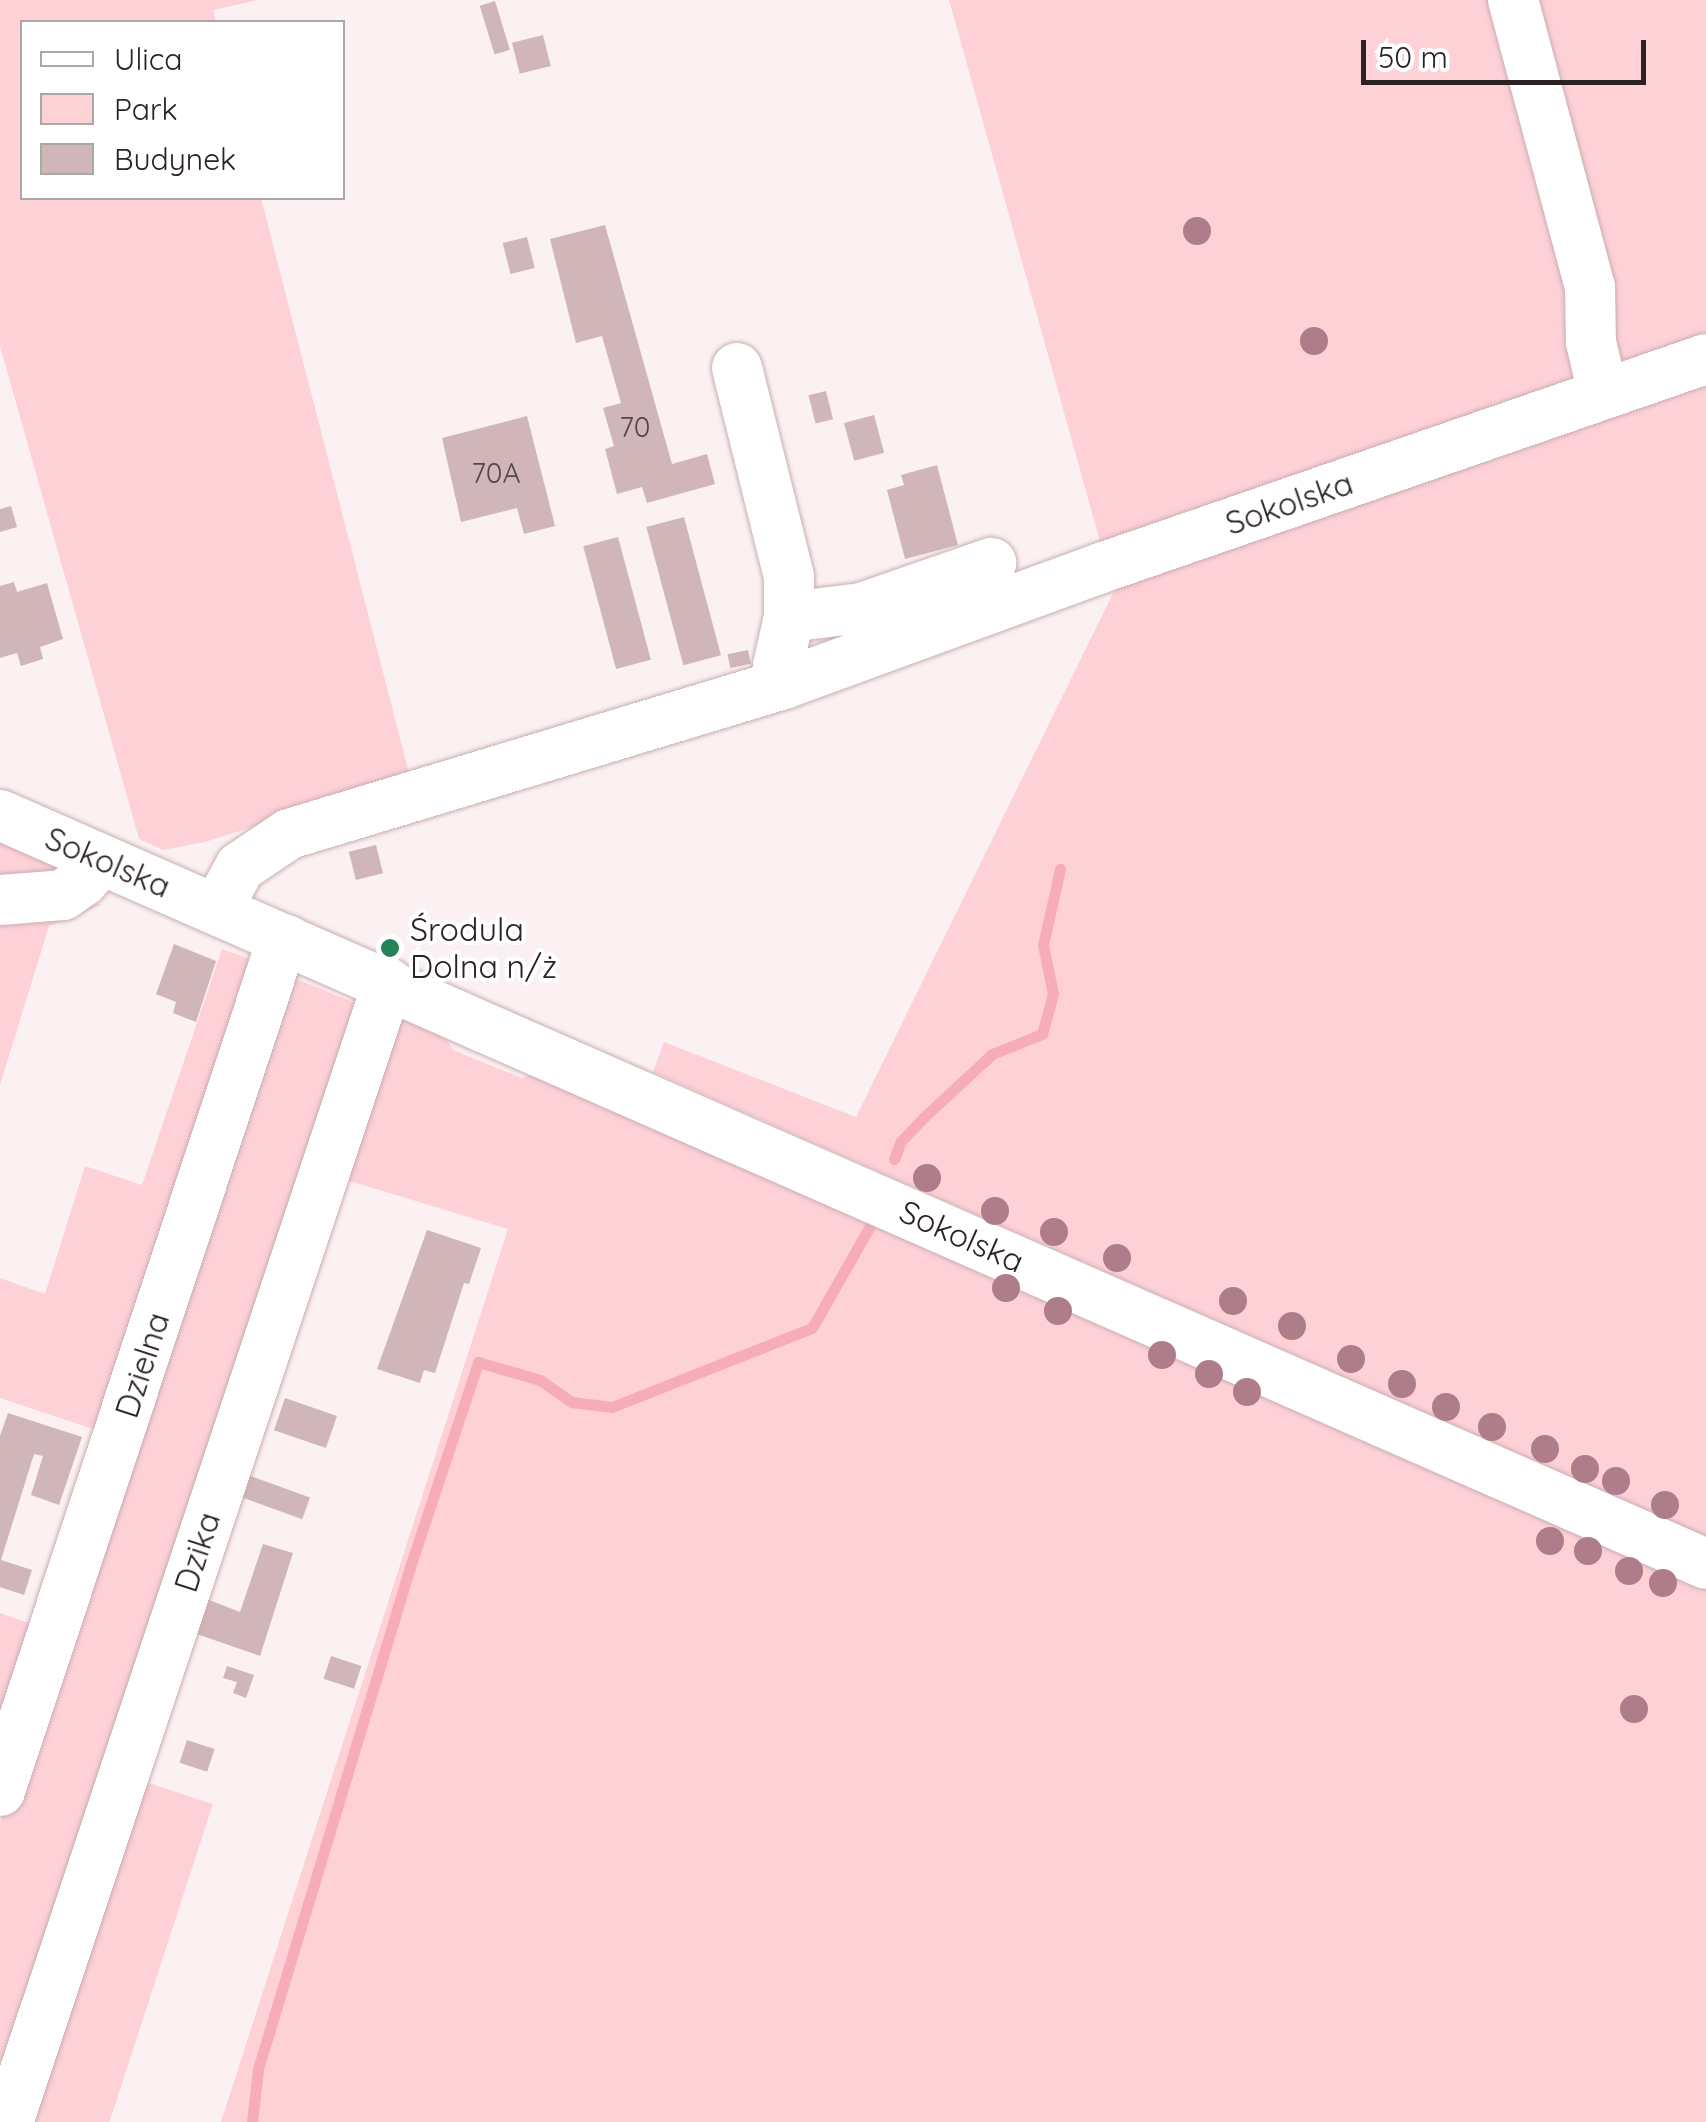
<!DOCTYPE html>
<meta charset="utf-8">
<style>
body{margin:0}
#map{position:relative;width:1706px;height:2122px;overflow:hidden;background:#fcf1f2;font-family:Quicksand,sans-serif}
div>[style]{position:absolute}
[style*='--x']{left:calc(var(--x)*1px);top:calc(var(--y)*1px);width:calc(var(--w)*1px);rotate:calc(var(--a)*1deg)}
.green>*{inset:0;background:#fed1d7;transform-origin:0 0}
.stream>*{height:11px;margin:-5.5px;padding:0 5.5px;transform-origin:5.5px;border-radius:5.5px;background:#f7adb8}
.building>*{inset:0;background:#d0b5b9;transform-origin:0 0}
.roads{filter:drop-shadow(0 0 2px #c8aeb1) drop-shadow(0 0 2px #c8aeb1)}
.minor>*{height:50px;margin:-25px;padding:0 25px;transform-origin:25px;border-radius:25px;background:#fff}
.trees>*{width:28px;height:28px;margin:-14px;border-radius:50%;background:#af7c89}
.dots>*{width:28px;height:28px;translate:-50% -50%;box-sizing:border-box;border:5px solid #fff;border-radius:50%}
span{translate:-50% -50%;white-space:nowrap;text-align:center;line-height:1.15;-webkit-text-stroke:8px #fff;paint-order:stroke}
.number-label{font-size:28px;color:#544748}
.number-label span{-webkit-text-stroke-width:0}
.street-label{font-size:32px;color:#2b2223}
.poi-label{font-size:32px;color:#2b2223}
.left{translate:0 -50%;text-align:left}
.legend{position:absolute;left:20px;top:20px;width:325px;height:180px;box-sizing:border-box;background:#fff;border:2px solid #aaa7a7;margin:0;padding:12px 18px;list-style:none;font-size:30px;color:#2b2223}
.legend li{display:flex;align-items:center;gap:20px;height:50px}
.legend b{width:50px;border:2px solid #aaa7a7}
.scale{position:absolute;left:1361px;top:40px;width:285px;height:45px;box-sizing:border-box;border:5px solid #2b2223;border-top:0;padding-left:12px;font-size:30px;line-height:35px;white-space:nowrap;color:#2b2223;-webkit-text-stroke:8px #fff;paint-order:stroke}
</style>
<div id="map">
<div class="green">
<i style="clip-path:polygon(0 0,258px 0,213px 10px,216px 22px,22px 22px,22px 198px,261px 198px,410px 777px,205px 842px,163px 850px,139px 839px,0 346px)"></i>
<i style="clip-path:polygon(949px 0,1706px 0,1706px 1537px,653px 1072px,664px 1042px,856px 1117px,1118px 583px,1101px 545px)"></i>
<i style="clip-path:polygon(0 842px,72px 875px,0 881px)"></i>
<i style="clip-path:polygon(102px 904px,49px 926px,0 1085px,0 911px)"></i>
<i style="clip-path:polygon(222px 949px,259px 962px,105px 1433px,0 1398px,0 1278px,45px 1294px,85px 1166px,142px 1185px)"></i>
<i style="clip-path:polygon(284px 974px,365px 1007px,0 2122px,0 1823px)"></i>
<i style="clip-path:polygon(398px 1014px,443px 1033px,453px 1050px,522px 1078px,538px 1072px,1706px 1587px,1706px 2122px,221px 2122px,508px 1229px,333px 1176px)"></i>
<i style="clip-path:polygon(0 1613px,43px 1628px,0 1754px)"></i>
<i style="left:133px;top:1778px;width:84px;height:362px;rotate:18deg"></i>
</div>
<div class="stream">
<i style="--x:894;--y:1159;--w:19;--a:-69"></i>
<i style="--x:901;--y:1141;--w:32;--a:-46"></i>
<i style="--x:923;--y:1118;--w:94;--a:-42.8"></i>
<i style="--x:992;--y:1054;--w:54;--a:-21.8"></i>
<i style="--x:1042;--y:1034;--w:41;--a:-74.6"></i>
<i style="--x:1053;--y:994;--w:50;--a:-101.5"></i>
<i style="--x:1043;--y:945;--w:78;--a:-77.4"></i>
<i style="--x:252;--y:2122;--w:53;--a:-83.5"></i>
<i style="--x:258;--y:2069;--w:525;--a:-73.15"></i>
<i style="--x:410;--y:1567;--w:216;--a:-71.6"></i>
<i style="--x:478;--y:1362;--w:65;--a:16.2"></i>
<i style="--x:540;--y:1380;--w:39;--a:35"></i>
<i style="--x:572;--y:1402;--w:40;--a:7.1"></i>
<i style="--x:612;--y:1407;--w:215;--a:-21.6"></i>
<i style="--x:812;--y:1328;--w:117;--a:-60.4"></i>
</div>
<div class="building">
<i style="left:495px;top:1px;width:51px;height:16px;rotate:73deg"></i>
<i style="left:543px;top:35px;width:32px;height:32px;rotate:76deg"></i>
<i style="clip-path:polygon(605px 225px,672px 464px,707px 454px,715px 484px,647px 503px,642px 487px,617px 494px,605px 449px,614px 446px,603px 408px,621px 403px,602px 336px,576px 343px,550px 239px)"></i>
<i style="left:527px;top:237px;width:32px;height:25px;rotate:76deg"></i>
<i style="left:826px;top:391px;width:29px;height:18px;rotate:76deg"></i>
<i style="left:874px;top:415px;width:39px;height:31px;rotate:75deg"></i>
<i style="clip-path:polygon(527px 416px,555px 526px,524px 534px,517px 508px,461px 522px,442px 438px)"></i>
<i style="clip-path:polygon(937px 465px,958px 545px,905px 559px,887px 490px,904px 485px,901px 475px)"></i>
<i style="clip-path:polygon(11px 506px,17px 527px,0 532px,0 509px)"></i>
<i style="left:684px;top:517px;width:143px;height:39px;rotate:75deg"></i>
<i style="left:618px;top:537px;width:127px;height:36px;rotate:75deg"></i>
<i style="clip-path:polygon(14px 582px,17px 592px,47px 583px,63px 639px,40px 647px,43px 659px,21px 666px,17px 653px,0 658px,0 586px)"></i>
<i style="left:748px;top:650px;width:14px;height:21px;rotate:78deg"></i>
<i style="left:376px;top:845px;width:29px;height:28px;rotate:76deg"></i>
<i style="clip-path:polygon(174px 944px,216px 961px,196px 1022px,173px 1013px,176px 1002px,156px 994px)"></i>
<i style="clip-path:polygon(427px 1230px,481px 1248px,469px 1284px,464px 1283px,435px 1373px,424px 1370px,420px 1383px,377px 1369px)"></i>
<i style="left:285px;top:1398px;width:55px;height:34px;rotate:19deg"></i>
<i style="clip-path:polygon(8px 1413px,82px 1437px,59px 1505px,31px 1495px,43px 1456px,34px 1454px,1px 1560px,32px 1570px,24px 1595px,0 1587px,0 1436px)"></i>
<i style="left:248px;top:1475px;width:66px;height:23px;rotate:20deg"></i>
<i style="clip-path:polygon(263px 1544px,293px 1553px,260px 1656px,188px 1631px,199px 1596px,240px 1612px)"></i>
<i style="left:331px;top:1656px;width:32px;height:24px;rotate:18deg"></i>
<i style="clip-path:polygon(227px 1666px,254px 1675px,246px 1698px,233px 1693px,237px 1682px,223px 1678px)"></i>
<i style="left:187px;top:1740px;width:29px;height:24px;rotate:18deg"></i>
</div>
<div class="roads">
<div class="minor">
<i style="--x:1513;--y:0;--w:297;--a:75"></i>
<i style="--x:1590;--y:287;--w:55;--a:89"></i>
<i style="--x:1591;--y:342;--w:53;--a:77"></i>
<i style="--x:737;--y:368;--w:214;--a:76"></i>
<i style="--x:789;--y:576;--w:41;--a:90"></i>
<i style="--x:789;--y:617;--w:50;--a:102.7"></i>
<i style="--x:778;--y:666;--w:19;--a:72"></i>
<i style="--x:789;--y:617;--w:73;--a:-7.1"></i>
<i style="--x:861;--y:608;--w:138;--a:-19.1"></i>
<i style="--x:0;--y:815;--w:1863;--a:23.7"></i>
<i style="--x:0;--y:900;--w:63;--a:-4.5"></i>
<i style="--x:63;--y:895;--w:24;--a:-35"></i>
<i style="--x:83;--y:881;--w:28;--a:-49"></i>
<i style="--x:217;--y:909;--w:48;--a:-61.3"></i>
<i style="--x:240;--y:867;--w:59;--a:-34"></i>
<i style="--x:289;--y:834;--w:517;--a:-16.86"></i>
<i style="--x:784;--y:684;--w:338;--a:-20.1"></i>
<i style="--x:1101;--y:568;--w:640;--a:-19.06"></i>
<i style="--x:0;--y:1791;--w:873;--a:-71.65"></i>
<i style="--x:275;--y:962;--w:25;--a:-61"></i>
<i style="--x:8;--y:2122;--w:1201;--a:-71.55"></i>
</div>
</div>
<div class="trees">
<i style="left:1197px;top:231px"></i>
<i style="left:1314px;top:341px"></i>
<i style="left:927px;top:1178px"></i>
<i style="left:995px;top:1211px"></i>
<i style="left:1054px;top:1232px"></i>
<i style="left:1117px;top:1258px"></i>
<i style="left:1006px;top:1288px"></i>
<i style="left:1233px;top:1301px"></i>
<i style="left:1058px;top:1311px"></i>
<i style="left:1292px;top:1326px"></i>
<i style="left:1162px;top:1355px"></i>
<i style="left:1351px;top:1359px"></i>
<i style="left:1209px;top:1374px"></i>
<i style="left:1402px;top:1384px"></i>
<i style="left:1247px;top:1392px"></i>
<i style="left:1446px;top:1407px"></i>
<i style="left:1492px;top:1427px"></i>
<i style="left:1545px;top:1449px"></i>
<i style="left:1585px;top:1469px"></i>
<i style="left:1616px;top:1481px"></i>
<i style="left:1665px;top:1505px"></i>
<i style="left:1550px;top:1541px"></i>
<i style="left:1588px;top:1551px"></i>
<i style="left:1629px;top:1571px"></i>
<i style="left:1663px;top:1583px"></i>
<i style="left:1634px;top:1709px"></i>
</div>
<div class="dots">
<i style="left:390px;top:948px;background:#278258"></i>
</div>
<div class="number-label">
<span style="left:635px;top:427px">70</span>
<span style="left:496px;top:473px">70A</span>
</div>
<div class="street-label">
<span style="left:1289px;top:503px;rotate:-19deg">Sokolska</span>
<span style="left:108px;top:862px;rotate:23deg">Sokolska</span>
<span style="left:962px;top:1236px;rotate:24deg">Sokolska</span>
<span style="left:142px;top:1365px;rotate:-72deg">Dzielna</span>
<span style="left:197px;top:1552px;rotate:-72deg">Dzika</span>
</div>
<div class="poi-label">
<span class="left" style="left:410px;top:948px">Środula<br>Dolna n/ż</span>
</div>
<ul class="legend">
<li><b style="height:12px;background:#fff"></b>Ulica</li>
<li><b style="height:28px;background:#fed1d7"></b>Park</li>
<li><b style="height:28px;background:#d0b5b9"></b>Budynek</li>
</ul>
<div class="scale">50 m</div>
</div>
